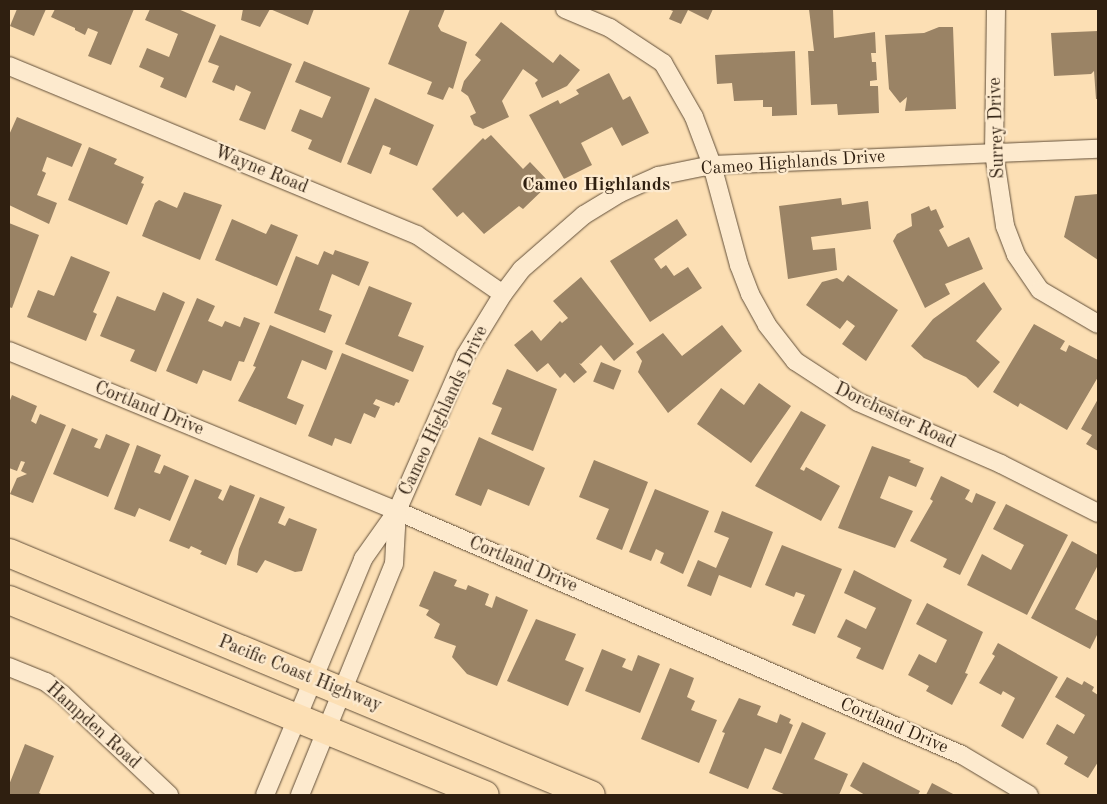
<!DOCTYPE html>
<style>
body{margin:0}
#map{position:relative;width:1107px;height:804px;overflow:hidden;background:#fcdfb4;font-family:"Old Standard TT",serif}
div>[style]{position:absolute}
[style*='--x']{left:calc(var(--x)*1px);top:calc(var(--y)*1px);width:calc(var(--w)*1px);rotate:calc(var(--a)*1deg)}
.building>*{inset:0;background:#9a8365;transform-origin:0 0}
.roads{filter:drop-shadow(0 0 1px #624f39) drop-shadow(0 0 1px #624f39)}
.minor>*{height:18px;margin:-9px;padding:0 9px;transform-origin:9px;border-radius:9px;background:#fdeace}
.trunk>*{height:28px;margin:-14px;padding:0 14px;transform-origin:14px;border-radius:14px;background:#fcdfb4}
span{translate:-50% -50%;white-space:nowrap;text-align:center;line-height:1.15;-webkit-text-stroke:4.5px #fdeace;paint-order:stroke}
.street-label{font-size:18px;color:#2f1f10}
.neighbourhood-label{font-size:19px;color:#2f1f10;font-weight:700}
.frame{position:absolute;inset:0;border:10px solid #2f1f10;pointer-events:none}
</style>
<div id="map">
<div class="building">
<i style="clip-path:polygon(17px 9px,46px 9px,34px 36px,10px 26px)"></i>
<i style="clip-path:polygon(55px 9px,134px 9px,111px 65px,88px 56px,98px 32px,88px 28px,85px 35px,75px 30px,75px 28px,51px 17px)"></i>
<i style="clip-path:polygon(150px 9px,178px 9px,216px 25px,186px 98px,160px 87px,164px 78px,139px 67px,147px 48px,169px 57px,178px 34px,145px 20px)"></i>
<i style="clip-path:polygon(243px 9px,314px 9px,308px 25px,270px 9px,260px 27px,241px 20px)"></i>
<i style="clip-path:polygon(410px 9px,445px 9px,438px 26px,441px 31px,467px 42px,453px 89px,449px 87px,443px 100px,427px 94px,432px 82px,388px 64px)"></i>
<i style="clip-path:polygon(668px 9px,713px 9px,708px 20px,688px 10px,681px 24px,669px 19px,673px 11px)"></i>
<i style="clip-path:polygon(809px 9px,833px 9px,834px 38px,875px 32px,876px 53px,871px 53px,872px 62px,876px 62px,877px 80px,870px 81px,870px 86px,878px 86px,879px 113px,838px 115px,837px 104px,811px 105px,808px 51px,814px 51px)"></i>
<i style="clip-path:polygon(501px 22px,553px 63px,560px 54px,580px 70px,567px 86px,542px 98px,535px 83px,538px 80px,523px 69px,502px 101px,509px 117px,483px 129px,474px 125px,470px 116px,476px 113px,468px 96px,461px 91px,464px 81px,481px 60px,475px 55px)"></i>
<i style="clip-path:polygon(939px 27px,953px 27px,956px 109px,905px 111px,907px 97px,900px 103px,889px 89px,885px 35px,924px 33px)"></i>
<i style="clip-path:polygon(1098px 31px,1098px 99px,1096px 99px,1094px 71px,1091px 74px,1054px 76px,1051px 33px)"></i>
<i style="clip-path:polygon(220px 35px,292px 64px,265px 130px,239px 120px,251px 92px,236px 85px,234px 91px,212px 82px,219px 66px,208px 62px)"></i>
<i style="clip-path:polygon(795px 51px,797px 115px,772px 116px,772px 107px,763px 107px,763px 100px,734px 101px,732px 83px,717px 84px,715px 55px)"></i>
<i style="clip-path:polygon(304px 61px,370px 88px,341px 163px,308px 149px,312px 140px,291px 131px,300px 109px,322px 118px,331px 97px,295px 82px)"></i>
<i style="clip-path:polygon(609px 73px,623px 100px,630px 96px,649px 133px,622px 146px,612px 127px,581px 143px,592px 165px,564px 179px,529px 115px,558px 100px,560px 104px,579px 94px,576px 90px)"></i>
<i style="clip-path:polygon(375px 98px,434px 125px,417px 166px,389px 154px,391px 148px,383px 145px,371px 174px,347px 164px)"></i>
<i style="clip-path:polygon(17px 117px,82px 144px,72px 167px,47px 157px,42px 171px,46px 173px,37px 195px,57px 203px,49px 224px,9px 205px,9px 135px)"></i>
<i style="clip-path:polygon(491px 135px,523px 169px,530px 162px,550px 183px,523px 209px,519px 206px,484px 234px,463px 212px,457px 217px,432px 189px,483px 138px,485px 140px)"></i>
<i style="clip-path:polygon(89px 147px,117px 159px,114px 164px,144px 177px,141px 183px,144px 184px,127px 225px,68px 200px)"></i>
<i style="clip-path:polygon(184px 192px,222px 205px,200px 260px,142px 236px,155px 203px,159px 200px,177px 208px)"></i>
<i style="clip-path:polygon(1098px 194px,1098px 260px,1064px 237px,1075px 196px)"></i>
<i style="clip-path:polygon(841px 198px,842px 205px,868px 201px,871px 229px,811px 237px,813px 250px,835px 248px,837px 270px,788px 279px,779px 206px)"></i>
<i style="clip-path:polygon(929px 206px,931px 211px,936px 209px,944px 227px,939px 230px,948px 247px,969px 237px,983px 269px,945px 284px,950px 294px,925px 308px,893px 241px,897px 234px,912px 226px,911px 214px)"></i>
<i style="clip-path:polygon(232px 219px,266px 234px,271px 224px,298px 235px,277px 286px,215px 260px)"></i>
<i style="clip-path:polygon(677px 219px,687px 235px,654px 259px,661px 269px,666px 265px,674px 276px,688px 267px,702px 288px,650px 322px,610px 261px)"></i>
<i style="clip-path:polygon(9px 223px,39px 235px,12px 308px,9px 307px)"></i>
<i style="clip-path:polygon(335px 250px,369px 262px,359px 286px,332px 274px,319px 310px,332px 315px,325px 333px,274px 313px,296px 256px,318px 265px,324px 251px,333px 255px)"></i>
<i style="clip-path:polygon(71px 256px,110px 272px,93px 312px,97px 314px,86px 341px,27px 317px,38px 290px,54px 296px)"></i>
<i style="clip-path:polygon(848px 275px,898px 310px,866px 361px,842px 344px,855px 326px,847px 320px,840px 329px,806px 305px,822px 282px,837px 278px,843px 282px)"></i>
<i style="clip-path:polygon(581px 277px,634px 344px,614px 361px,601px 345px,581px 364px,579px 363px,587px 372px,574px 383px,565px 373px,560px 378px,548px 363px,537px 372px,514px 345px,532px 330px,541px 341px,560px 321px,562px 323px,568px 318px,553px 301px)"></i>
<i style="clip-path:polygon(984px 282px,1002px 309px,976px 341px,1000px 362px,978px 388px,966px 377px,924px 358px,911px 346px,933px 319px)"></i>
<i style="clip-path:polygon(369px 286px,412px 303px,398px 336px,424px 346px,413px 372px,345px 344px)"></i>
<i style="clip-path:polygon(163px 292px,185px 302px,156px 372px,130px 361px,135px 350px,100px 336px,117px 296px,155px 311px)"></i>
<i style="clip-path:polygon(197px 298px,215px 306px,208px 321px,222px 327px,225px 321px,240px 327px,244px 317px,260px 323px,244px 362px,239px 361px,231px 381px,203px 370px,197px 384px,166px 371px)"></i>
<i style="clip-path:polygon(1034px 324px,1065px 341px,1060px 349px,1066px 352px,1069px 345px,1098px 360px,1098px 377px,1067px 430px,1020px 403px,1018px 407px,993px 392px)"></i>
<i style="clip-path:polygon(270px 325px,333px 351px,326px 370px,302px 360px,287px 398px,304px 405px,296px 425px,238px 401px,256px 367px,253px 366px)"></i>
<i style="clip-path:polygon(722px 325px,742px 351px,668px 413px,638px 372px,642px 361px,636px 352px,663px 333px,682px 356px)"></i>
<i style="clip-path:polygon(342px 353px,409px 380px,399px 403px,396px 402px,394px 406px,376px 399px,373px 404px,380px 407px,375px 418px,364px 413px,351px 444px,335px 438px,332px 446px,308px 436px)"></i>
<i style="left:601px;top:362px;width:22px;height:21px;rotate:22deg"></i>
<i style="clip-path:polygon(507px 369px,557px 389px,533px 451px,491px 434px,502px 408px,492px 404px)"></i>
<i style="clip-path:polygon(759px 383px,791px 406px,751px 463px,697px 424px,721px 388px,744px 405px)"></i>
<i style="clip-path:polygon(12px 395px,37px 406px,31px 421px,36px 424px,40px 414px,66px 425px,33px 503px,10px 494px,17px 478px,27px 474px,21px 471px,25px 462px,21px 461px,17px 471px,9px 468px,9px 403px)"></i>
<i style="clip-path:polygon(1098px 399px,1098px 451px,1086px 444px,1092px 435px,1081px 429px)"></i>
<i style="clip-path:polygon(801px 411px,826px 425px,800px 469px,804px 471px,806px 467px,840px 486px,821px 521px,755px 486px)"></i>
<i style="clip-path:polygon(72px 428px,98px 439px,94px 447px,100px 449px,106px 434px,130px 444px,108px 497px,53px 474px)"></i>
<i style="clip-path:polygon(479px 437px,545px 468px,529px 506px,488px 489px,481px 506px,455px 495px)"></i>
<i style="clip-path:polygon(137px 445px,161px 455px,154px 472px,160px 474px,164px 465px,189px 476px,170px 521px,139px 508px,135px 517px,114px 509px)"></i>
<i style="clip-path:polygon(872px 446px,911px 460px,909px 462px,924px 468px,916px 487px,889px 476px,880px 498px,913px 511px,895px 548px,838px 528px)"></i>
<i style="clip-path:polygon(594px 460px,648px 482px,622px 550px,596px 539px,609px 509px,579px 497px)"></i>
<i style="clip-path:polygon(941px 476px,970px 490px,965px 499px,972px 503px,976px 493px,996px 502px,960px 575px,943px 567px,947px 559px,910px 541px,933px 501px,930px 499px)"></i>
<i style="clip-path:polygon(195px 479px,222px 490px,218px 498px,223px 501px,230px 485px,255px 495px,226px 565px,200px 554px,202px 551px,191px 546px,189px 549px,169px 541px)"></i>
<i style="clip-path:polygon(655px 489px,709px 511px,683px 574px,660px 563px,664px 553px,656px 549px,651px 561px,629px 552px)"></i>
<i style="clip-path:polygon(260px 497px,285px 507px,278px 523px,285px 526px,289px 518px,317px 529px,302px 571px,295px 572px,265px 560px,257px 573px,237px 565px,239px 549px)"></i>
<i style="clip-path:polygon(1006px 504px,1068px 535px,1027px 615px,967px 585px,982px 554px,1011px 570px,1024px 545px,993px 529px)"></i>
<i style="clip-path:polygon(722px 511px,773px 532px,751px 588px,719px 575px,711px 596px,687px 586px,698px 560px,716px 568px,729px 538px,714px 532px)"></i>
<i style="clip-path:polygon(1072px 541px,1098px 555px,1098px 565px,1075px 609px,1098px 621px,1098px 633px,1090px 649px,1031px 618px)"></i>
<i style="clip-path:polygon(782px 545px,842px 569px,815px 634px,792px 625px,805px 595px,796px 592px,794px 597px,765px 585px)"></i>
<i style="clip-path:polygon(854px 570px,912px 600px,883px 670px,856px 658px,861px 648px,837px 637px,846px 619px,866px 629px,876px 608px,844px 593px)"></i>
<i style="clip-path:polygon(434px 571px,457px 580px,454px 586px,466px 590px,468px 585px,489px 594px,485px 605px,492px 608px,496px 596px,528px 610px,497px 686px,467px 674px,452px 657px,456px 646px,434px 638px,440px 624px,426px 615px,429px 610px,419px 606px)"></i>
<i style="clip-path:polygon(927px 603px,983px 632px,965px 673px,968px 674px,952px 705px,926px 691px,929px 686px,908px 675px,919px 654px,936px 663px,947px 640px,916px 624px)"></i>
<i style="clip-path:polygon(536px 619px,576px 634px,565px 660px,584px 668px,568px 706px,507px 681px)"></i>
<i style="clip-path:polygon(998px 643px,1058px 677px,1023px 739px,1001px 726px,1015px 698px,1003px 691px,1001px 695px,979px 683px,995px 656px,992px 654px)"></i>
<i style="clip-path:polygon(602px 649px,626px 659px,622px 667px,632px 671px,638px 655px,660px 664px,640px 713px,585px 691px)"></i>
<i style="clip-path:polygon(670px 668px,694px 678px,687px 697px,695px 701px,691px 710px,717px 720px,699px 763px,641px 739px)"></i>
<i style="clip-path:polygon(1067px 677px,1082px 685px,1084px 681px,1094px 687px,1092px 691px,1098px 695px,1098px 762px,1088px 778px,1064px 764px,1068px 757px,1046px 744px,1057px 724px,1074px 734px,1085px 715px,1055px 697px)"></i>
<i style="clip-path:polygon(739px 698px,761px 706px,757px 715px,777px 723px,780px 714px,791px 719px,789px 723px,793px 725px,781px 754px,765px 748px,748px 789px,709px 773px,725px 733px,722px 732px)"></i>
<i style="clip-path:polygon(802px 722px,826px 733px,814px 759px,848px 774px,839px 795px,786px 795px,772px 789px)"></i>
<i style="clip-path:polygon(25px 744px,54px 756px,39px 793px,43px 795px,9px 795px,9px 785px)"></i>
<i style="clip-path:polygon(863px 762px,920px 791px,918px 795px,865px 795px,850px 786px)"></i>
<i style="clip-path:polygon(932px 783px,955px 795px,926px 795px)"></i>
</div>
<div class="roads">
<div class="minor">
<i style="--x:565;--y:9;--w:49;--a:22.9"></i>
<i style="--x:610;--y:28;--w:64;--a:33.4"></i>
<i style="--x:663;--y:63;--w:62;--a:60.1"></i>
<i style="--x:694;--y:117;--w:51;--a:69.4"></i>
<i style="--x:712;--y:165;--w:104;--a:74.9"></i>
<i style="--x:739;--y:265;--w:31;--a:69"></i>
<i style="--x:750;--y:294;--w:35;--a:61"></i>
<i style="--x:767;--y:325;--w:46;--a:52.1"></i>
<i style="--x:795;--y:361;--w:75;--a:33.1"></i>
<i style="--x:858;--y:402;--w:156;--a:23.4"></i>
<i style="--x:1001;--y:464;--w:109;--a:26.8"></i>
<i style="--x:996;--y:9;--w:144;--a:90.8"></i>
<i style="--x:994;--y:153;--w:74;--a:81.4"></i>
<i style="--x:1005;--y:226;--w:31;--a:69"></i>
<i style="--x:1016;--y:255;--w:42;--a:55.6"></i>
<i style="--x:1040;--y:290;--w:67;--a:30.4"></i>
<i style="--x:9;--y:66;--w:442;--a:22.5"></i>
<i style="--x:417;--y:235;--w:104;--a:34.5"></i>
<i style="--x:9;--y:351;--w:420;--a:22.4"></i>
<i style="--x:397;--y:511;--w:615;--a:23.36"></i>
<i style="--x:962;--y:755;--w:78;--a:30.8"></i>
<i style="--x:9;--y:667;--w:40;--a:22"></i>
<i style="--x:46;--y:682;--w:21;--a:37"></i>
<i style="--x:63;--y:695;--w:146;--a:43.3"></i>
<i style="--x:265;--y:795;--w:256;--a:-67.4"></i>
<i style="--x:363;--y:559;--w:59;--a:-54.7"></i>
<i style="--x:397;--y:511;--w:169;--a:-66.3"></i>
<i style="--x:465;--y:356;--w:73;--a:-58.5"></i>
<i style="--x:503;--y:294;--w:31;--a:-53"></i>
<i style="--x:522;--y:269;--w:82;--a:-41.1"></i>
<i style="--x:584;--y:215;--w:42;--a:-31.4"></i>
<i style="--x:620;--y:193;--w:42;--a:-24.1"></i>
<i style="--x:658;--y:176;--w:55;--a:-11.5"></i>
<i style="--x:712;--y:165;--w:386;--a:-2.4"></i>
<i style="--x:300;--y:795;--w:249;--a:-67.9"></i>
<i style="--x:394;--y:564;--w:53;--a:-86.8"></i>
</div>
<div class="trunk">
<i style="--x:9;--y:553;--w:630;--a:22.58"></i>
<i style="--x:9;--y:600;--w:514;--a:22.28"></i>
</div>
</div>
<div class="street-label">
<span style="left:997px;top:128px;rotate:-92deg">Surrey Drive</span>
<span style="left:793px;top:163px;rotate:-4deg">Cameo Highlands Drive</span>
<span style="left:261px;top:170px;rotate:22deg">Wayne Road</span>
<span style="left:149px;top:409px;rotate:22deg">Cortland Drive</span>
<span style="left:444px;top:411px;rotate:-65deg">Cameo Highlands Drive</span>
<span style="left:895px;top:416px;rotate:25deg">Dorchester Road</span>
<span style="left:523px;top:565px;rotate:23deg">Cortland Drive</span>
<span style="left:300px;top:674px;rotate:22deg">Pacific Coast Highway</span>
<span style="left:93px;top:726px;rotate:42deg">Hampden Road</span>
<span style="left:894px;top:726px;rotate:23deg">Cortland Drive</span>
</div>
<div class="neighbourhood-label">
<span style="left:596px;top:186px">Cameo Highlands</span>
</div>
<div class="frame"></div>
</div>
